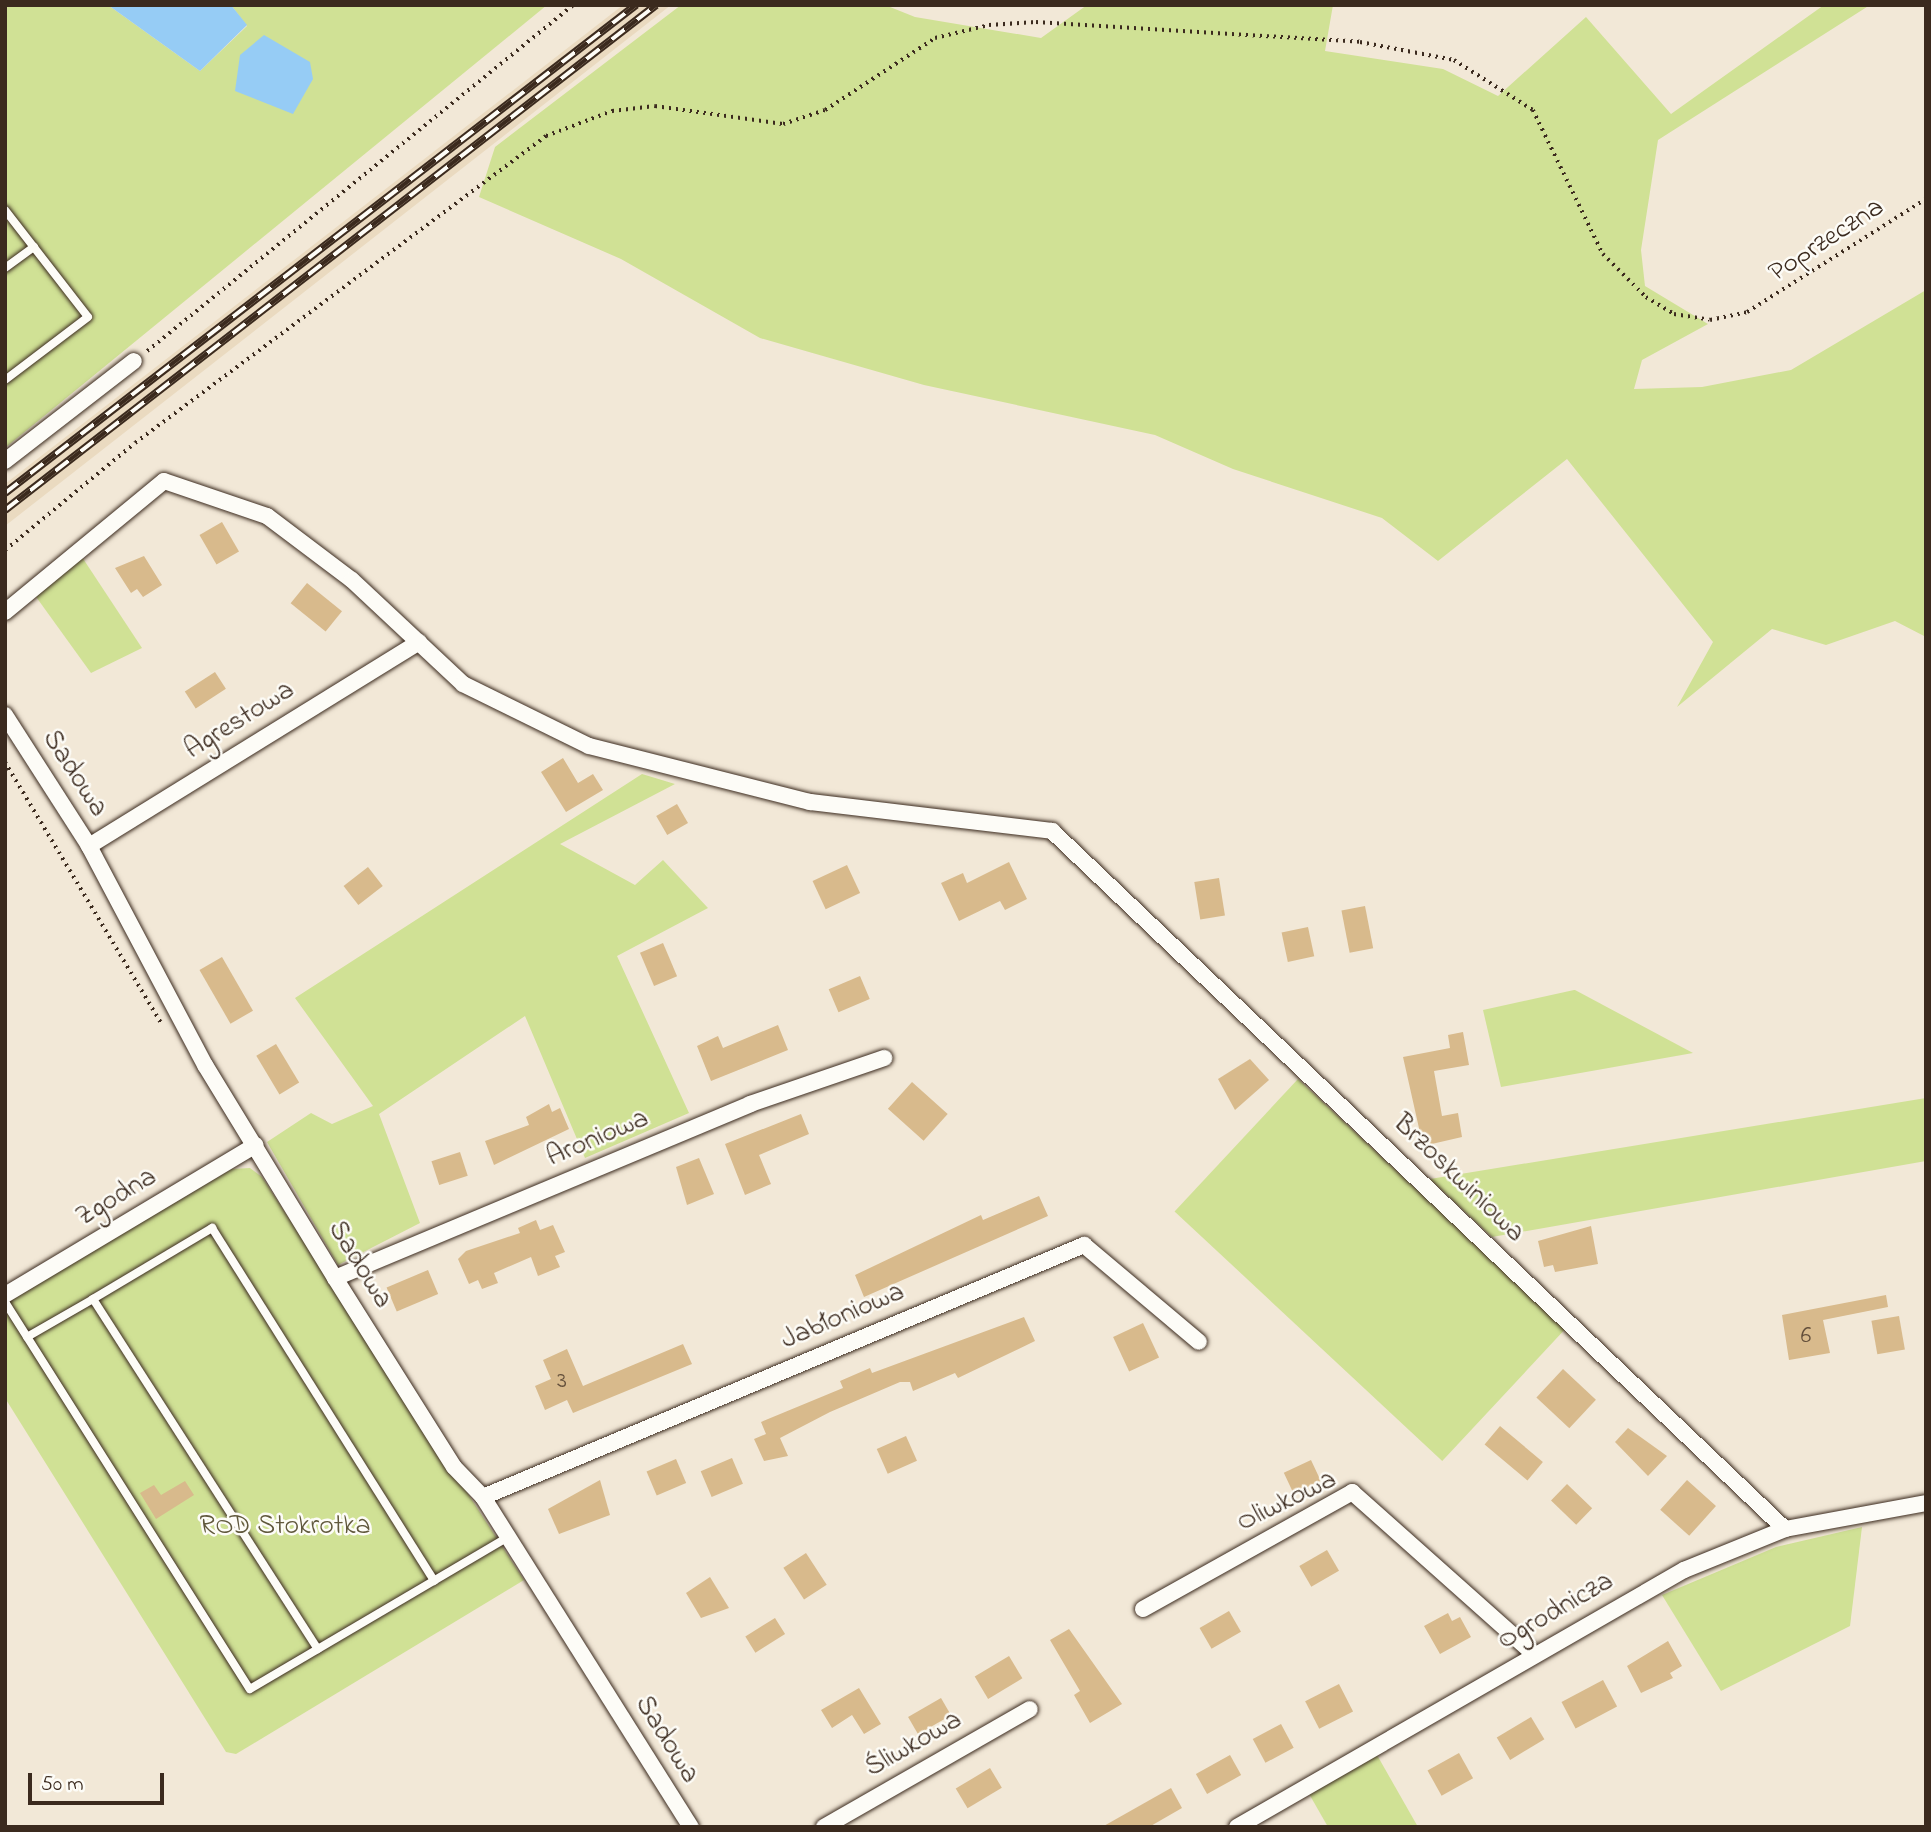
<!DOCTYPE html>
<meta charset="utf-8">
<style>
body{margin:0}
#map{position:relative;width:1931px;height:1832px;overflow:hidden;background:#f2e8d7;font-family:"Indie Flower",sans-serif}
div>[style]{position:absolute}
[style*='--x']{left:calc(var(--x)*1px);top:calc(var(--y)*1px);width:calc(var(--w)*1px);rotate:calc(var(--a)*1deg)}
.built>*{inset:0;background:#eadac0}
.green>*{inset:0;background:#d0e195;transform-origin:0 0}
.water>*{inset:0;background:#96ccf5}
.building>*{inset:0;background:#d8ba8c;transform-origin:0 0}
.path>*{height:3.5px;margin-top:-1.75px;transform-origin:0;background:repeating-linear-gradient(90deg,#3b2a1e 0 2px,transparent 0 7px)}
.roads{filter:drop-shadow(0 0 2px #3b2a1e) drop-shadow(0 0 2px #3b2a1e)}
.service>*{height:8px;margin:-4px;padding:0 4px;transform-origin:4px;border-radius:4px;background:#fdfcf7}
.minor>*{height:16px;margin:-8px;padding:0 8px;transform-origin:8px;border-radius:8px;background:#fdfcf7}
.rail>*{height:8px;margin-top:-4px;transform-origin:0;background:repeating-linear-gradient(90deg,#fdfcf7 0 16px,#3b2a1e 0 32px);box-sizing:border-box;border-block:2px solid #3b2a1e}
span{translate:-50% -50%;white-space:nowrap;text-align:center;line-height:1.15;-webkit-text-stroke:5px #fdfcf7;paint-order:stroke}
.number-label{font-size:24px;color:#624e3a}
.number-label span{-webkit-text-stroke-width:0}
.street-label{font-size:28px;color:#3b2a1e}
.park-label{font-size:28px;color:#60583c}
.frame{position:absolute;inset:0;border:7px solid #3b2a1e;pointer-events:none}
.scale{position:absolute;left:28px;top:1773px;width:136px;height:32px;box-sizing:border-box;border:4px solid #3b2a1e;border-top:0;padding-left:9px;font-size:21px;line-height:24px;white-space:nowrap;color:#3b2a1e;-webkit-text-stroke:5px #fdfcf7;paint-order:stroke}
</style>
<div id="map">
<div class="built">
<i style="clip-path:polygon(623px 5px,671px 5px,5px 526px,5px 484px)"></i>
</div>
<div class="green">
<i style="clip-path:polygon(5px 5px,108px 5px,200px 71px,247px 26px,231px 5px,547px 5px,5px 448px)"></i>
<i style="clip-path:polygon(681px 5px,885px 5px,915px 17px,1041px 38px,1087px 5px,1333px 5px,1325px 51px,1443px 69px,1498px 96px,1586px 17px,1671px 114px,1824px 5px,1870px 5px,1658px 140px,1641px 250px,1645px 286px,1708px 324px,1642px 360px,1634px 389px,1702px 387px,1791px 370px,1926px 290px,1926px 637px,1895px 621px,1826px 645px,1772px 629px,1677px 707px,1713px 642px,1567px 459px,1438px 561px,1382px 518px,1233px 469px,1155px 435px,924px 385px,760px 338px,621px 259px,479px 197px,495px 147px)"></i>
<i style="clip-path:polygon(80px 554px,142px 648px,91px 673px,34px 594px)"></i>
<i style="clip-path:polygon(642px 774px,675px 784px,560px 844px,635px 885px,663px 860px,708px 908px,617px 956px,689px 1113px,585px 1158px,525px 1016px,379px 1114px,420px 1223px,338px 1265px,267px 1142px,311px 1113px,332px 1124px,373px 1106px,295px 998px)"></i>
<i style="clip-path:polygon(1574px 990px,1575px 990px,1693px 1053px,1501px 1087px,1483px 1010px)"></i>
<i style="left:1298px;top:1079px;width:366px;height:181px;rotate:43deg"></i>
<i style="clip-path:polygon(1926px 1098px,1926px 1161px,1492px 1237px,1430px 1179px)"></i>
<i style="clip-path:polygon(250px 1168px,262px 1177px,524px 1580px,236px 1754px,226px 1752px,5px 1398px,5px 1302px,232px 1169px)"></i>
<i style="clip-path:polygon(1862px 1527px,1850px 1626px,1721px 1691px,1662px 1595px,1776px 1547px)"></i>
<i style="clip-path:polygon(1377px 1755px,1418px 1827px,1328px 1827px,1308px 1792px)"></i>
</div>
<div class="water">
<i style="clip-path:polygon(108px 5px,231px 5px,247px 25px,200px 71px)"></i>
<i style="clip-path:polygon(264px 35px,310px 62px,313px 79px,293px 114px,235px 91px,240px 55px)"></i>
</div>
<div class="building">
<i style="left:222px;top:522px;width:34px;height:26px;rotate:60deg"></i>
<i style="clip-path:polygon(144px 556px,162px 585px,143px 597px,137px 589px,131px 593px,115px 568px)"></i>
<i style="left:307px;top:583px;width:45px;height:26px;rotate:39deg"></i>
<i style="left:215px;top:672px;width:20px;height:36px;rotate:57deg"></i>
<i style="clip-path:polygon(563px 758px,578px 783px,593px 774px,603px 790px,566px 812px,541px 772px)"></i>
<i style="left:677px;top:804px;width:22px;height:24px;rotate:60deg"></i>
<i style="clip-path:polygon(1009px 862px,1027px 899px,1005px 910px,1000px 901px,959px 921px,941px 883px,963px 873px,967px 883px)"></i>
<i style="left:847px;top:865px;width:31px;height:38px;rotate:65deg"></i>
<i style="left:368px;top:867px;width:24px;height:31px;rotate:52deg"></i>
<i style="left:1219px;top:878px;width:38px;height:25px;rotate:81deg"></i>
<i style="left:1365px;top:906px;width:43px;height:24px;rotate:79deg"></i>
<i style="left:1308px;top:927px;width:30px;height:27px;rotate:78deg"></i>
<i style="left:663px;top:943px;width:36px;height:25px;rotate:67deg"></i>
<i style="left:222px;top:957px;width:62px;height:26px;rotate:60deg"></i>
<i style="left:860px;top:976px;width:25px;height:34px;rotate:67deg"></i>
<i style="clip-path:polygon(778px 1025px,788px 1050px,711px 1081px,697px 1046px,718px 1036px,723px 1048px)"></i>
<i style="clip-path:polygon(1463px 1032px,1469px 1065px,1434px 1071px,1442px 1116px,1458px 1113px,1462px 1137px,1423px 1146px,1403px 1057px,1450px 1048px,1448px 1035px)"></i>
<i style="left:276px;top:1044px;width:45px;height:23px;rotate:59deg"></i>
<i style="clip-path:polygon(1250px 1059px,1269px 1080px,1235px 1110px,1218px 1079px)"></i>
<i style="left:912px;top:1082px;width:48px;height:36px;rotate:42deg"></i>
<i style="clip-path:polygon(549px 1104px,552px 1112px,560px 1108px,569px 1129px,494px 1165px,485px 1141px,529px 1125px,526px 1117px)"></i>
<i style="clip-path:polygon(801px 1114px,809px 1134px,759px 1155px,771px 1184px,745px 1195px,725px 1144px)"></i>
<i style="left:460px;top:1152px;width:25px;height:30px;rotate:72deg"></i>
<i style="clip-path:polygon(699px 1158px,714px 1194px,687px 1205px,676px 1167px)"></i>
<i style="clip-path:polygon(1039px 1196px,1048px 1216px,864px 1297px,855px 1275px,981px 1215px,983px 1220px)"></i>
<i style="clip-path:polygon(536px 1220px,540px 1230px,553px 1225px,565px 1252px,555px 1256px,560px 1267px,538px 1276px,531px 1257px,494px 1273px,498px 1283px,482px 1289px,478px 1280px,469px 1284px,458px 1259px,466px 1251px,520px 1233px,518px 1228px)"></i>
<i style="clip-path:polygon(1591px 1226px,1598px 1264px,1555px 1272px,1553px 1265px,1544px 1267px,1538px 1241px)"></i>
<i style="left:428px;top:1270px;width:26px;height:45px;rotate:67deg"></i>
<i style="clip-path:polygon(1886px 1295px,1888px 1307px,1823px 1320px,1830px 1353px,1789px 1360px,1782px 1315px)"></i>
<i style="left:1899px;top:1316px;width:34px;height:28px;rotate:80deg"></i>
<i style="clip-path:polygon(1024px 1317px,1035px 1341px,958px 1378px,955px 1373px,913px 1391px,910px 1382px,900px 1382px,830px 1412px,780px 1438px,788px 1456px,764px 1461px,754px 1439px,766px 1434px,761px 1422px,843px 1388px,840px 1381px,870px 1368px,872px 1373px)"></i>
<i style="left:1143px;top:1323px;width:38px;height:33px;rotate:65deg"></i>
<i style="clip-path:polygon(683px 1344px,692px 1364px,573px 1413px,567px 1400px,545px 1410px,535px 1386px,551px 1379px,543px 1360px,567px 1349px,583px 1386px)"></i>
<i style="left:1563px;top:1369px;width:45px;height:39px;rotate:43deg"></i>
<i style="left:1500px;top:1426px;width:56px;height:24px;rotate:40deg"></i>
<i style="clip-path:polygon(1628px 1428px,1667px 1456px,1648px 1476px,1615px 1442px)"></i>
<i style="left:906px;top:1436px;width:27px;height:32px;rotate:66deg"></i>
<i style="left:732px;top:1458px;width:28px;height:34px;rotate:67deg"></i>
<i style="left:676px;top:1459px;width:26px;height:32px;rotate:67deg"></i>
<i style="left:1311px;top:1460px;width:23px;height:30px;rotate:65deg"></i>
<i style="clip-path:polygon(600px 1480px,610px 1515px,559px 1534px,548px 1509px)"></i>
<i style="left:1687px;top:1480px;width:39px;height:40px;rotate:42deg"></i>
<i style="clip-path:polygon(185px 1481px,194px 1495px,156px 1519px,140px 1493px,154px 1485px,161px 1495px)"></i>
<i style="left:1567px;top:1484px;width:35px;height:23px;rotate:44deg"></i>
<i style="left:1327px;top:1550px;width:24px;height:32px;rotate:60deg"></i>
<i style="left:806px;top:1553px;width:38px;height:27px;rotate:57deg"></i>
<i style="clip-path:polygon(710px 1577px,729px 1608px,701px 1618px,686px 1593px)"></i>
<i style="left:1229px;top:1611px;width:24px;height:34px;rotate:60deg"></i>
<i style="clip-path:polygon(1448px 1613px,1452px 1621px,1460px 1617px,1471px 1637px,1440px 1654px,1424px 1626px)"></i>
<i style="left:775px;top:1618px;width:19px;height:35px;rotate:58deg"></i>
<i style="clip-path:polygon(1069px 1629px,1122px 1704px,1090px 1723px,1074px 1695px,1080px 1691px,1050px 1640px)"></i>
<i style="clip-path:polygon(1668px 1641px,1682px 1666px,1670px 1673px,1673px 1678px,1641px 1693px,1627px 1666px)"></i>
<i style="left:1009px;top:1656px;width:26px;height:40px;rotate:59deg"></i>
<i style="left:1603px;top:1680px;width:30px;height:47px;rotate:62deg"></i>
<i style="left:1339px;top:1684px;width:31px;height:38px;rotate:63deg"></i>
<i style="clip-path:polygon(859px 1688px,881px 1724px,864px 1734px,852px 1715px,832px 1728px,821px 1710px)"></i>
<i style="left:941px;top:1698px;width:20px;height:38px;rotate:60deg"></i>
<i style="left:1531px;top:1717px;width:26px;height:40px;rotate:59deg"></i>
<i style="left:1281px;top:1724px;width:27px;height:32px;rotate:62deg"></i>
<i style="left:1459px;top:1753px;width:29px;height:36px;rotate:61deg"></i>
<i style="left:1230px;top:1755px;width:23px;height:39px;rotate:61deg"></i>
<i style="left:990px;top:1768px;width:23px;height:40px;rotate:59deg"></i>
<i style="clip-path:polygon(1171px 1788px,1182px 1808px,1149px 1827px,1102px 1827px)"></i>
</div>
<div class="path">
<i style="--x:147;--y:351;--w:549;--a:-39.08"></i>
<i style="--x:5;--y:550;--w:168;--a:-39.5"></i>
<i style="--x:135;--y:443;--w:513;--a:-36.76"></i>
<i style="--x:546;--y:136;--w:71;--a:-20.7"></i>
<i style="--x:612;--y:111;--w:43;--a:-6.6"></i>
<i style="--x:655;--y:106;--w:129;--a:8"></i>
<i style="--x:783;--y:124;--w:44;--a:-18.4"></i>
<i style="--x:825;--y:110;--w:131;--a:-33.2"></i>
<i style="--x:935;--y:38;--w:56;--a:-13.5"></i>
<i style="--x:989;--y:25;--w:47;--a:-3.7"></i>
<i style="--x:1036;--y:22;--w:325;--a:3.5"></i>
<i style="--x:1360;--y:42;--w:96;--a:10.8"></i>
<i style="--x:1454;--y:60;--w:93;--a:32.3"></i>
<i style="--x:1533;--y:110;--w:160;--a:64.1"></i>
<i style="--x:1603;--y:254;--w:61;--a:45"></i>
<i style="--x:1646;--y:297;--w:33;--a:31"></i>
<i style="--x:1674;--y:314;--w:36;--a:9"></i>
<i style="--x:1710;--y:320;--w:38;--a:-12"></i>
<i style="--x:1747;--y:312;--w:212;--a:-32.3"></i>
<i style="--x:5;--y:762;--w:305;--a:59.1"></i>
</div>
<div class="roads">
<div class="service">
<i style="--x:5;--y:210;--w:135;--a:52.2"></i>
<i style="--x:88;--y:317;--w:104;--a:142.8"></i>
<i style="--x:5;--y:268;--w:36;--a:-36"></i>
<i style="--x:93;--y:1299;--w:139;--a:-30.8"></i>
<i style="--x:212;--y:1228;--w:417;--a:57.8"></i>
<i style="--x:5;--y:1302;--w:458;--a:57.7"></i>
<i style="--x:250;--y:1689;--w:299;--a:-30.5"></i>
<i style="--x:27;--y:1337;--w:76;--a:-29.9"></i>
<i style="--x:93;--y:1299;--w:416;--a:57.3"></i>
</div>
<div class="minor">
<i style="--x:5;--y:461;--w:163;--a:-37.8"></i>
<i style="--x:5;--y:612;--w:206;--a:-39.5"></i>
<i style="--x:164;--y:481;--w:109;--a:18.8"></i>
<i style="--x:267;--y:516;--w:106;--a:37"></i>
<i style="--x:352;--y:580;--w:152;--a:43.1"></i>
<i style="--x:463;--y:684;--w:140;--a:26.2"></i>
<i style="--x:589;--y:746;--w:228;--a:14.2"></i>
<i style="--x:810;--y:802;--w:244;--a:6.8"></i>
<i style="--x:1052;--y:831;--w:1012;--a:43.6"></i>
<i style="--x:5;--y:715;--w:156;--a:57.3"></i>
<i style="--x:89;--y:846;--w:248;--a:62.1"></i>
<i style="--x:205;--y:1065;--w:250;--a:58.6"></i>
<i style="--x:335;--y:1278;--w:223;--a:57.8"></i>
<i style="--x:454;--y:1467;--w:42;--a:46"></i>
<i style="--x:483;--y:1497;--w:390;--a:57.8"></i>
<i style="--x:89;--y:846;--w:388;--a:-31.7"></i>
<i style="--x:335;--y:1278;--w:450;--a:-22.7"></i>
<i style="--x:750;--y:1104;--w:142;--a:-18.9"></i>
<i style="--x:5;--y:1295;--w:292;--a:-30.9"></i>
<i style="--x:483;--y:1497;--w:652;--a:-22.75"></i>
<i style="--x:1084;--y:1245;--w:150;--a:40.1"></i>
<i style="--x:1143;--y:1609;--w:240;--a:-29.2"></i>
<i style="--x:1352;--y:1492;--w:244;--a:41.7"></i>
<i style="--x:824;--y:1827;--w:237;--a:-29.8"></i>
<i style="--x:1237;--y:1827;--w:516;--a:-29.9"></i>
<i style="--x:1684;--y:1570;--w:109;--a:-22.1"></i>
<i style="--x:1785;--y:1529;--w:143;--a:-10.4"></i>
</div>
</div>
<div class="rail">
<i style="--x:5;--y:493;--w:798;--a:-37.72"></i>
<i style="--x:5;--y:510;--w:824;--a:-37.8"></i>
</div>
<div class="number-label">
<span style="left:1806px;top:1337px">6</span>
<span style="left:562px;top:1382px">3</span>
</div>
<div class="street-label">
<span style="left:1827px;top:241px;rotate:-33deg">Poprzeczna</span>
<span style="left:240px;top:721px;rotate:-32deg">Agrestowa</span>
<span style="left:74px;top:774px;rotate:57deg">Sadowa</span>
<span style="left:598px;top:1139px;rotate:-23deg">Aroniowa</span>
<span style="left:1458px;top:1179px;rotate:44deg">Brzoskwiniowa</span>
<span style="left:117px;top:1198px;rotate:-31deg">Zgodna</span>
<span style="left:359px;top:1265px;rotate:58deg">Sadowa</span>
<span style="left:843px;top:1317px;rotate:-23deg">Jabłoniowa</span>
<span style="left:1287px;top:1502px;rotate:-26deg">Oliwkowa</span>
<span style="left:1556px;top:1612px;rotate:-30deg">Ogrodnicza</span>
<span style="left:666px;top:1740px;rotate:58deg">Sadowa</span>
<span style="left:914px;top:1745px;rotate:-30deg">Śliwkowa</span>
</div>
<div class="park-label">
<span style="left:285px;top:1527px">ROD Stokrotka</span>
</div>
<div class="frame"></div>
<div class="scale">50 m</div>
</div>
